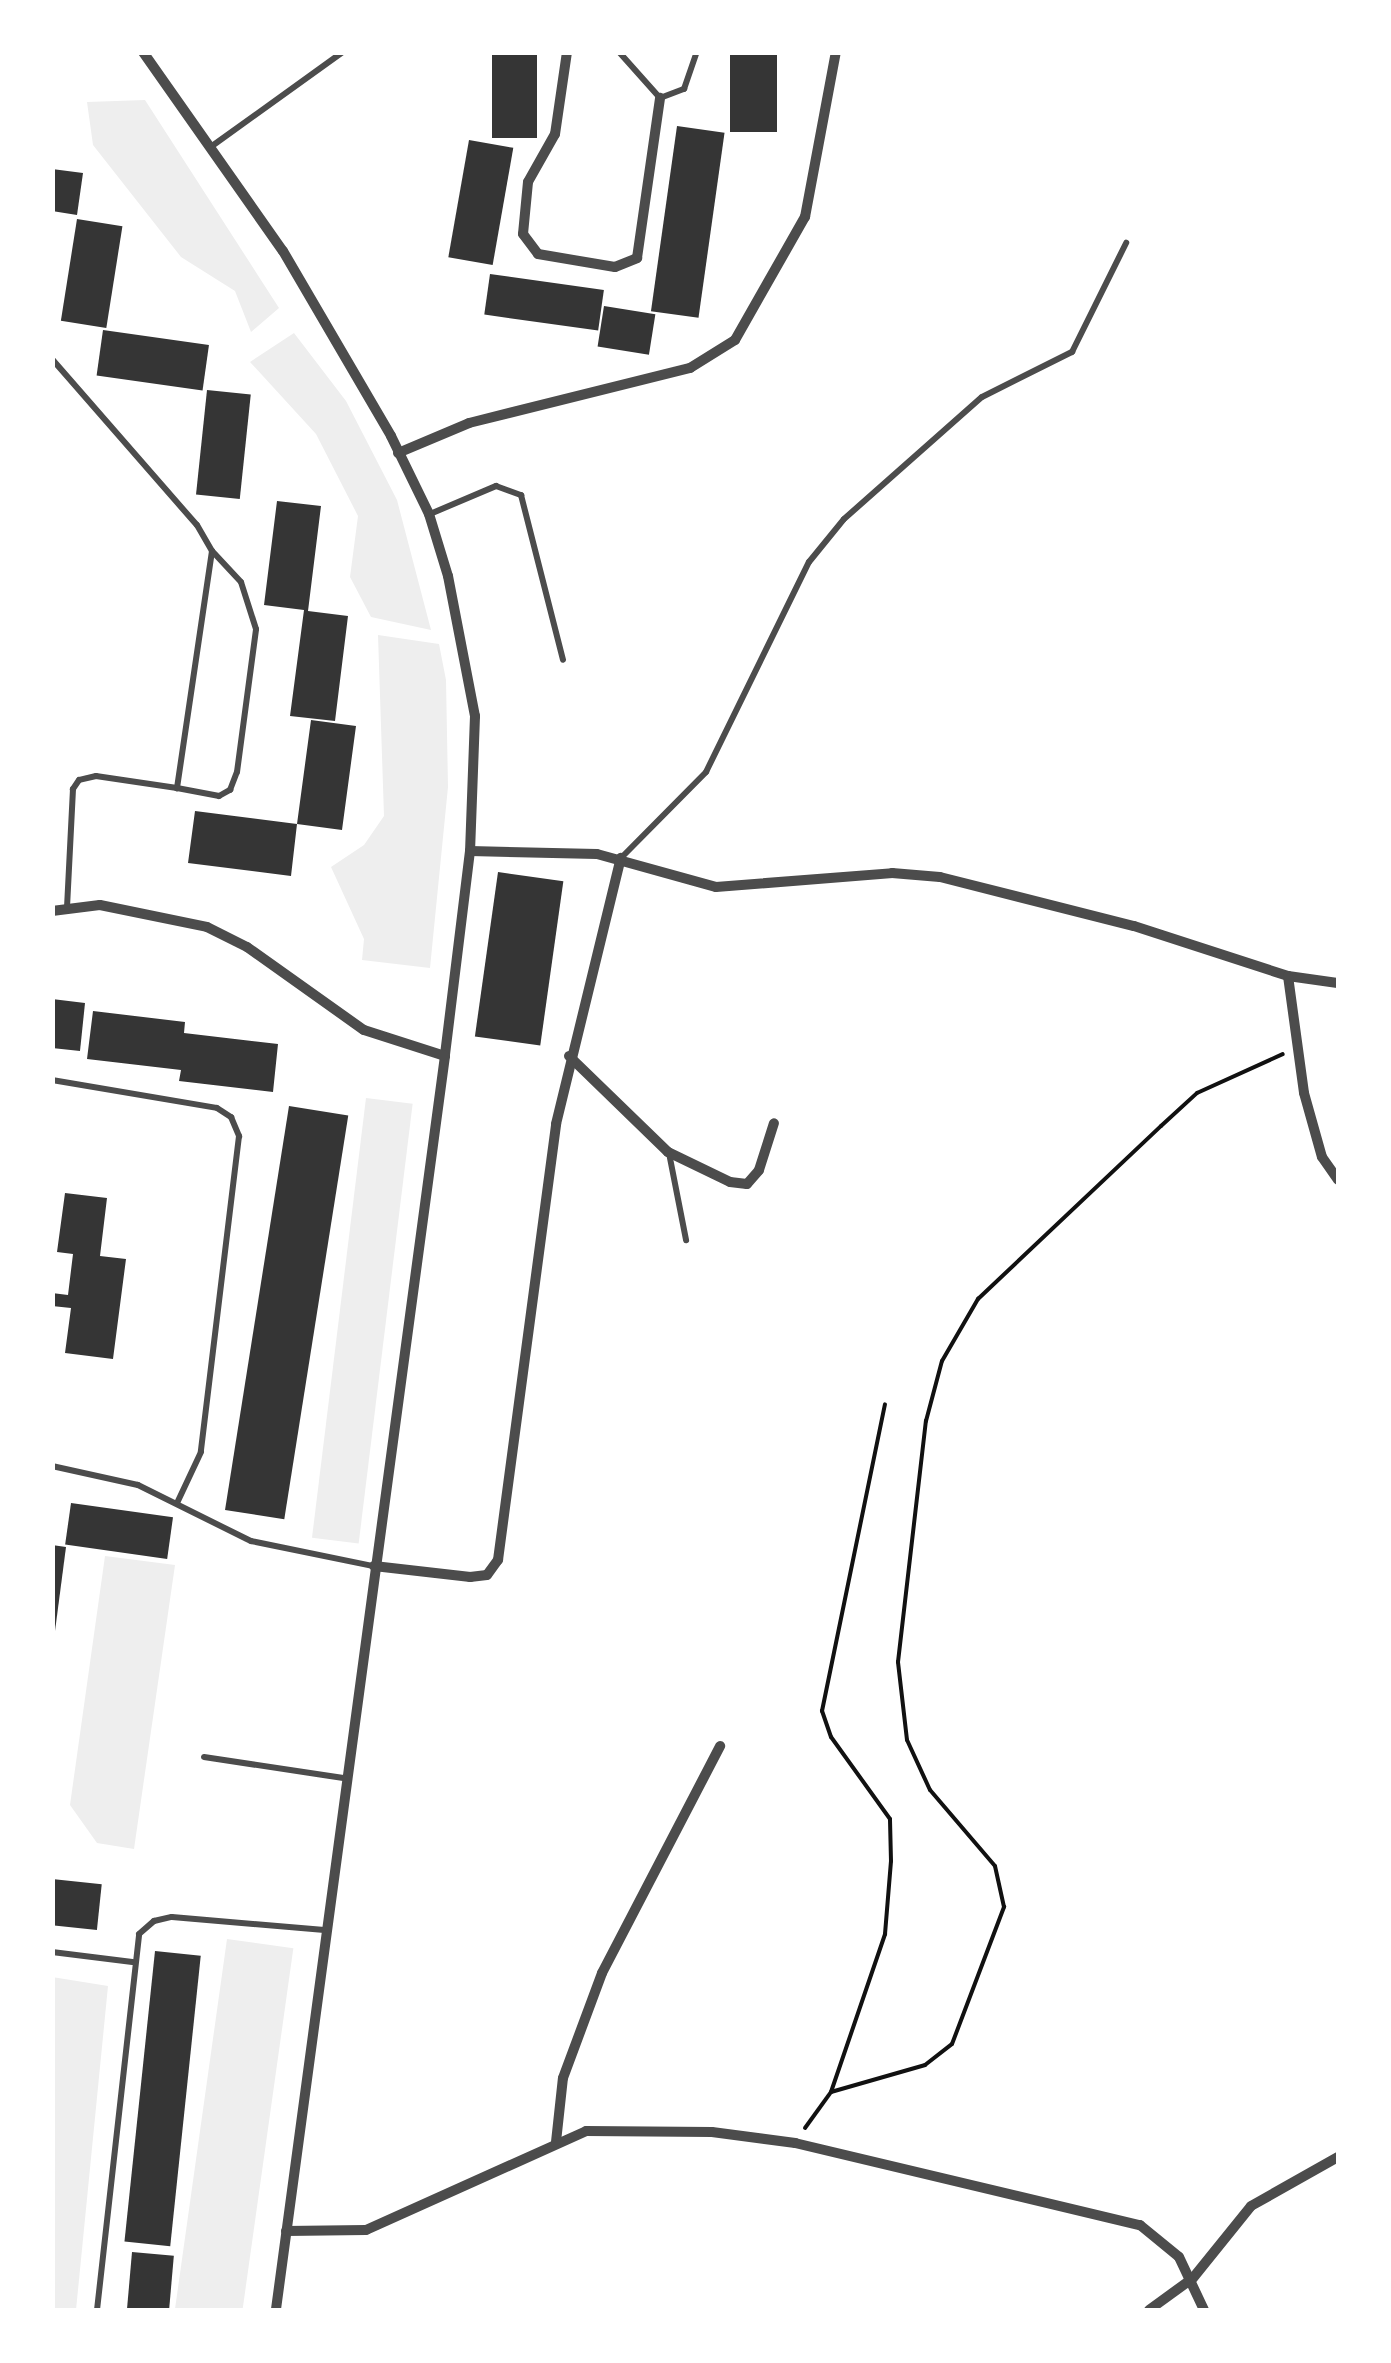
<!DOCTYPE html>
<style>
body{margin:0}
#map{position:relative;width:1391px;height:2363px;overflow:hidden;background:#fff;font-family:Poppins,sans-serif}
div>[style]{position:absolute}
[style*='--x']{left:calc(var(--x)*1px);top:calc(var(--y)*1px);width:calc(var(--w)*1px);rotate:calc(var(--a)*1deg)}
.green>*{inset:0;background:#eee;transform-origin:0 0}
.building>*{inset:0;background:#353535;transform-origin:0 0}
.path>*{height:4px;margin:-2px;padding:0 2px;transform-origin:2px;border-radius:2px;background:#111}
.service>*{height:6px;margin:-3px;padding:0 3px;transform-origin:3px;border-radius:3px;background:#4c4c4c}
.minor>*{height:10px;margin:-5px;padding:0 5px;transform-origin:5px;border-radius:5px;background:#4c4c4c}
span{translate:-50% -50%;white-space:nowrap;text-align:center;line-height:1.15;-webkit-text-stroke:8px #fff;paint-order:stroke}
.frame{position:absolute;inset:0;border:55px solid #fff;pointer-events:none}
</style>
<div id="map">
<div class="green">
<i style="clip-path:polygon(145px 100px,279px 308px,251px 332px,235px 291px,181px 257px,93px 145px,87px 102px)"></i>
<i style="clip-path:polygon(294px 333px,346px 401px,397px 500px,431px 630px,371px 617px,350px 577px,358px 516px,316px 434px,250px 362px)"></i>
<i style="clip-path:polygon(378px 635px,439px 644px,446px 680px,448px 787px,430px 968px,362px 960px,364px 939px,331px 867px,364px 845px,384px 816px)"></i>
<i style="left:366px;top:1098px;width:47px;height:443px;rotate:7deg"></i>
<i style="clip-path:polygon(105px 1556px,175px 1565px,134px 1849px,97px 1843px,70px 1805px)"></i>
<i style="left:227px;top:1939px;width:67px;height:374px;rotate:8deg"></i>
<i style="clip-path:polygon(52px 1977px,108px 1986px,76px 2310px,53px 2310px)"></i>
</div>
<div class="building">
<i style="left:492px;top:52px;width:45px;height:86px"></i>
<i style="left:730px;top:52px;width:47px;height:80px"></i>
<i style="left:677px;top:126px;width:48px;height:187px;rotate:8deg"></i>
<i style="left:469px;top:140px;width:45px;height:119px;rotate:10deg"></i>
<i style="clip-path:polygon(52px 169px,83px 173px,77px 215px,52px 211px)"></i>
<i style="left:77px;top:219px;width:46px;height:103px;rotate:9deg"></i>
<i style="left:490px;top:274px;width:115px;height:41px;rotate:8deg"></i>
<i style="left:604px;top:306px;width:52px;height:41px;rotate:9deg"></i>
<i style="left:103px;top:330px;width:107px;height:46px;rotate:8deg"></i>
<i style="left:207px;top:390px;width:44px;height:105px;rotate:6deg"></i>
<i style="clip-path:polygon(277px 501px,321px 506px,308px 611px,348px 616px,335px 721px,290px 716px,304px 610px,264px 605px)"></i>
<i style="clip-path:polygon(311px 720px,356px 726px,342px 830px,297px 824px,291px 876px,188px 863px,195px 811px,297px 824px)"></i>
<i style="left:498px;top:872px;width:66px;height:166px;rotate:8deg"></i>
<i style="clip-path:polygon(52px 999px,85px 1003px,80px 1051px,52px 1048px)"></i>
<i style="clip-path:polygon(93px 1011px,185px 1022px,184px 1033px,278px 1044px,273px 1092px,179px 1081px,181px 1070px,87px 1059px)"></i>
<i style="left:289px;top:1106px;width:60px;height:409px;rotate:9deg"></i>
<i style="clip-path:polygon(65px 1193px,107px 1198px,100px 1256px,126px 1259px,113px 1359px,65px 1353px,71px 1308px,52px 1306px,52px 1293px,68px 1295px,73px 1254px,57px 1252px)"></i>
<i style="left:71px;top:1503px;width:103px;height:42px;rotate:8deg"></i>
<i style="clip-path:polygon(52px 1545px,66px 1547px,55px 1631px,52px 1631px)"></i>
<i style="left:52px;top:1879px;width:50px;height:46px;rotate:6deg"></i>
<i style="left:155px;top:1951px;width:46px;height:292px;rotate:6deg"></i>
<i style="left:132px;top:2252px;width:42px;height:58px;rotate:5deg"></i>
</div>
<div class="path">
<i style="--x:831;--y:2092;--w:167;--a:-71.1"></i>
<i style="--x:885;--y:1934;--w:73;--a:-85.3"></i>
<i style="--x:891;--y:1861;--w:42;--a:-91.4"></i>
<i style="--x:890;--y:1819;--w:101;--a:-125.7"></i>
<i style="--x:831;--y:1737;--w:28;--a:-109"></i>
<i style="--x:822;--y:1711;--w:313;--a:-78.4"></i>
<i style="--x:805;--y:2128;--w:44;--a:-54.2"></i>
<i style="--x:831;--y:2092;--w:98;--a:-16"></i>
<i style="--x:925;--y:2065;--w:34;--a:-38"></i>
<i style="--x:952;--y:2044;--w:147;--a:-69.2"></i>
<i style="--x:1004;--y:1907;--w:42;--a:-102.4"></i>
<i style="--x:995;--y:1866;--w:100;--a:-130.5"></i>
<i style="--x:930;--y:1790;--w:55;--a:-114.7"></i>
<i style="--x:907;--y:1740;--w:79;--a:-96.6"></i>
<i style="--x:898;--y:1662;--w:243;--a:-83.4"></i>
<i style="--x:926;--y:1421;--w:62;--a:-75.1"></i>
<i style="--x:942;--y:1361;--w:72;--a:-59.9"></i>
<i style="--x:978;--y:1299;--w:252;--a:-43.4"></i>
<i style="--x:1161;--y:1126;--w:49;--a:-42.5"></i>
<i style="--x:1197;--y:1093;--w:94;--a:-24.4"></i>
</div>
<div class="service">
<i style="--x:619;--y:52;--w:62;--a:48.3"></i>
<i style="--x:660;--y:98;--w:26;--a:-21"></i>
<i style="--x:684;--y:89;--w:39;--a:-71"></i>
<i style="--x:212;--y:146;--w:161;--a:-35.7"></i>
<i style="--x:52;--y:359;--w:220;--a:48.9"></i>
<i style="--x:197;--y:525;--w:30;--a:60"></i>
<i style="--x:212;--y:551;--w:240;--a:98.4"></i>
<i style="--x:177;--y:788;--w:82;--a:-171.6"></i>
<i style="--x:96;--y:776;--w:17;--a:167"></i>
<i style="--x:79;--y:780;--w:11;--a:124"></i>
<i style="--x:73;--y:789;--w:118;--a:92.9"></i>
<i style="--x:430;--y:514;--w:72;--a:-23"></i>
<i style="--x:496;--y:486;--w:27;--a:20"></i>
<i style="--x:521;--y:495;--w:170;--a:75.7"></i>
<i style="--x:177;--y:788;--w:43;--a:10.8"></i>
<i style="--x:219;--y:796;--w:13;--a:-29"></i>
<i style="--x:230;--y:790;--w:19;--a:-69"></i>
<i style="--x:237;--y:772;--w:144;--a:-82.4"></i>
<i style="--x:256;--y:629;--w:49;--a:-107.7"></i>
<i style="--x:241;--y:582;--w:41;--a:-133"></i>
<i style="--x:621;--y:858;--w:121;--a:-45.3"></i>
<i style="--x:706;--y:772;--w:234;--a:-63.9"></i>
<i style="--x:809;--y:562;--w:55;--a:-50.9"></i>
<i style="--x:844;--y:519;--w:184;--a:-41.5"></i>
<i style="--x:982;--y:397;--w:101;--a:-26.6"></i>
<i style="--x:1072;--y:352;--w:122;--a:-63.6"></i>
<i style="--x:52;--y:1080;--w:167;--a:9.6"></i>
<i style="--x:217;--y:1108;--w:17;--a:33"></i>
<i style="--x:231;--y:1117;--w:21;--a:67"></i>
<i style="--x:239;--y:1136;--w:318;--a:96.9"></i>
<i style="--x:201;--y:1452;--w:56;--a:115.2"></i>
<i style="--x:669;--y:1153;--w:89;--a:78.9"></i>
<i style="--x:52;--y:1466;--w:88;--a:12.5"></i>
<i style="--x:138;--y:1485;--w:126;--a:26.4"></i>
<i style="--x:251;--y:1541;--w:125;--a:11.6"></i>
<i style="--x:204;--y:1757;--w:141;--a:8.6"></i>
<i style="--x:52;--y:1952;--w:81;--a:7.1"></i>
<i style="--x:97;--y:2310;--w:378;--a:-83.6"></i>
<i style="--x:139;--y:1934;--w:20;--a:-41"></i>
<i style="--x:154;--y:1921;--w:18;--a:-13"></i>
<i style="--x:172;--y:1917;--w:153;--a:4.9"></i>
</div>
<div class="minor">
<i style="--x:143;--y:52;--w:243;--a:54.9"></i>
<i style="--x:283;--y:251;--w:214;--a:59.7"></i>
<i style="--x:391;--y:436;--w:87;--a:64"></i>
<i style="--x:429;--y:514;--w:65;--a:73"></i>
<i style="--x:448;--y:576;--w:143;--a:79.1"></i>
<i style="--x:475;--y:716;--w:135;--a:92.1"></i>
<i style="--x:470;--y:851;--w:207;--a:97"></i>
<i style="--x:445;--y:1056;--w:1265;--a:97.68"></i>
<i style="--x:567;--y:52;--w:83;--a:98.3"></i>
<i style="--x:555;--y:134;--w:55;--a:119.4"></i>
<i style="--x:528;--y:182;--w:52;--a:95.5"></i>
<i style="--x:523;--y:234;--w:25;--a:53"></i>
<i style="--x:538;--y:254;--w:78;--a:9.6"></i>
<i style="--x:615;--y:267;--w:24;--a:-22"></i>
<i style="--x:637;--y:258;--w:162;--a:-81.8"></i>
<i style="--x:398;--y:453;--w:77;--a:-22.9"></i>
<i style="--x:469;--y:423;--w:228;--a:-14"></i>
<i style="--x:690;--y:368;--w:53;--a:-31.9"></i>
<i style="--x:735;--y:340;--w:142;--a:-60.4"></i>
<i style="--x:805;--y:217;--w:168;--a:-79.4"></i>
<i style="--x:470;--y:851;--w:127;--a:1.4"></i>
<i style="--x:597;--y:854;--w:123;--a:15.5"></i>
<i style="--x:716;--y:887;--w:177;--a:-4.5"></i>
<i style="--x:892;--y:873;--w:48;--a:4.8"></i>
<i style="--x:940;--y:877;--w:200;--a:14.2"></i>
<i style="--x:1134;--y:926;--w:162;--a:18"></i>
<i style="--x:1288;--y:976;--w:50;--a:8"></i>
<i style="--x:52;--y:911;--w:48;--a:-7.1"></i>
<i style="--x:100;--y:905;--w:109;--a:11.6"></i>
<i style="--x:207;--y:927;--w:45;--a:26.6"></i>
<i style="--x:247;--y:947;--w:143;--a:35.4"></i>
<i style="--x:364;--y:1030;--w:85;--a:17.8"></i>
<i style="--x:1288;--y:976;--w:118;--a:82.2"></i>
<i style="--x:1304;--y:1093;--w:66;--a:74.3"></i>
<i style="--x:1322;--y:1157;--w:28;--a:55"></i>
<i style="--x:569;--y:1056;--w:138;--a:44.1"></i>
<i style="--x:668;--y:1152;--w:69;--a:25.8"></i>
<i style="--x:730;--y:1182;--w:17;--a:7"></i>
<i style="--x:747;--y:1184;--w:18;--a:-49"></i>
<i style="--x:759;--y:1170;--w:49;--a:-72.3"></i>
<i style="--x:374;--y:1566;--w:97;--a:6.5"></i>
<i style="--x:470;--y:1577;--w:17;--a:-7"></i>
<i style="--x:487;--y:1575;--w:19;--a:-54"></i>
<i style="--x:498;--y:1560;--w:440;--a:-82.4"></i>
<i style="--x:556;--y:1124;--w:274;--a:-76.3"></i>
<i style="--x:556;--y:2142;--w:64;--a:-83.8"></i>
<i style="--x:563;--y:2078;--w:112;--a:-69.6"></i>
<i style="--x:602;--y:1973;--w:256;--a:-62.5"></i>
<i style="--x:286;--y:2231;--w:80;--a:-0.7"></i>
<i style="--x:366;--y:2230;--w:241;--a:-24.2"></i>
<i style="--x:586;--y:2131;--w:126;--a:0.5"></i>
<i style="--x:712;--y:2132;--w:84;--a:7.5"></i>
<i style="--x:795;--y:2143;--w:355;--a:13.4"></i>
<i style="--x:1140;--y:2225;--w:50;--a:39.4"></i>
<i style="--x:1179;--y:2257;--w:59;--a:64.7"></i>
<i style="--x:1149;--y:2310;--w:54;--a:-36"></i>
<i style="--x:1193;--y:2278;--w:92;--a:-51.1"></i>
<i style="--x:1251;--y:2206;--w:100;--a:-29.4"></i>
</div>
<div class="frame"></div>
</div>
